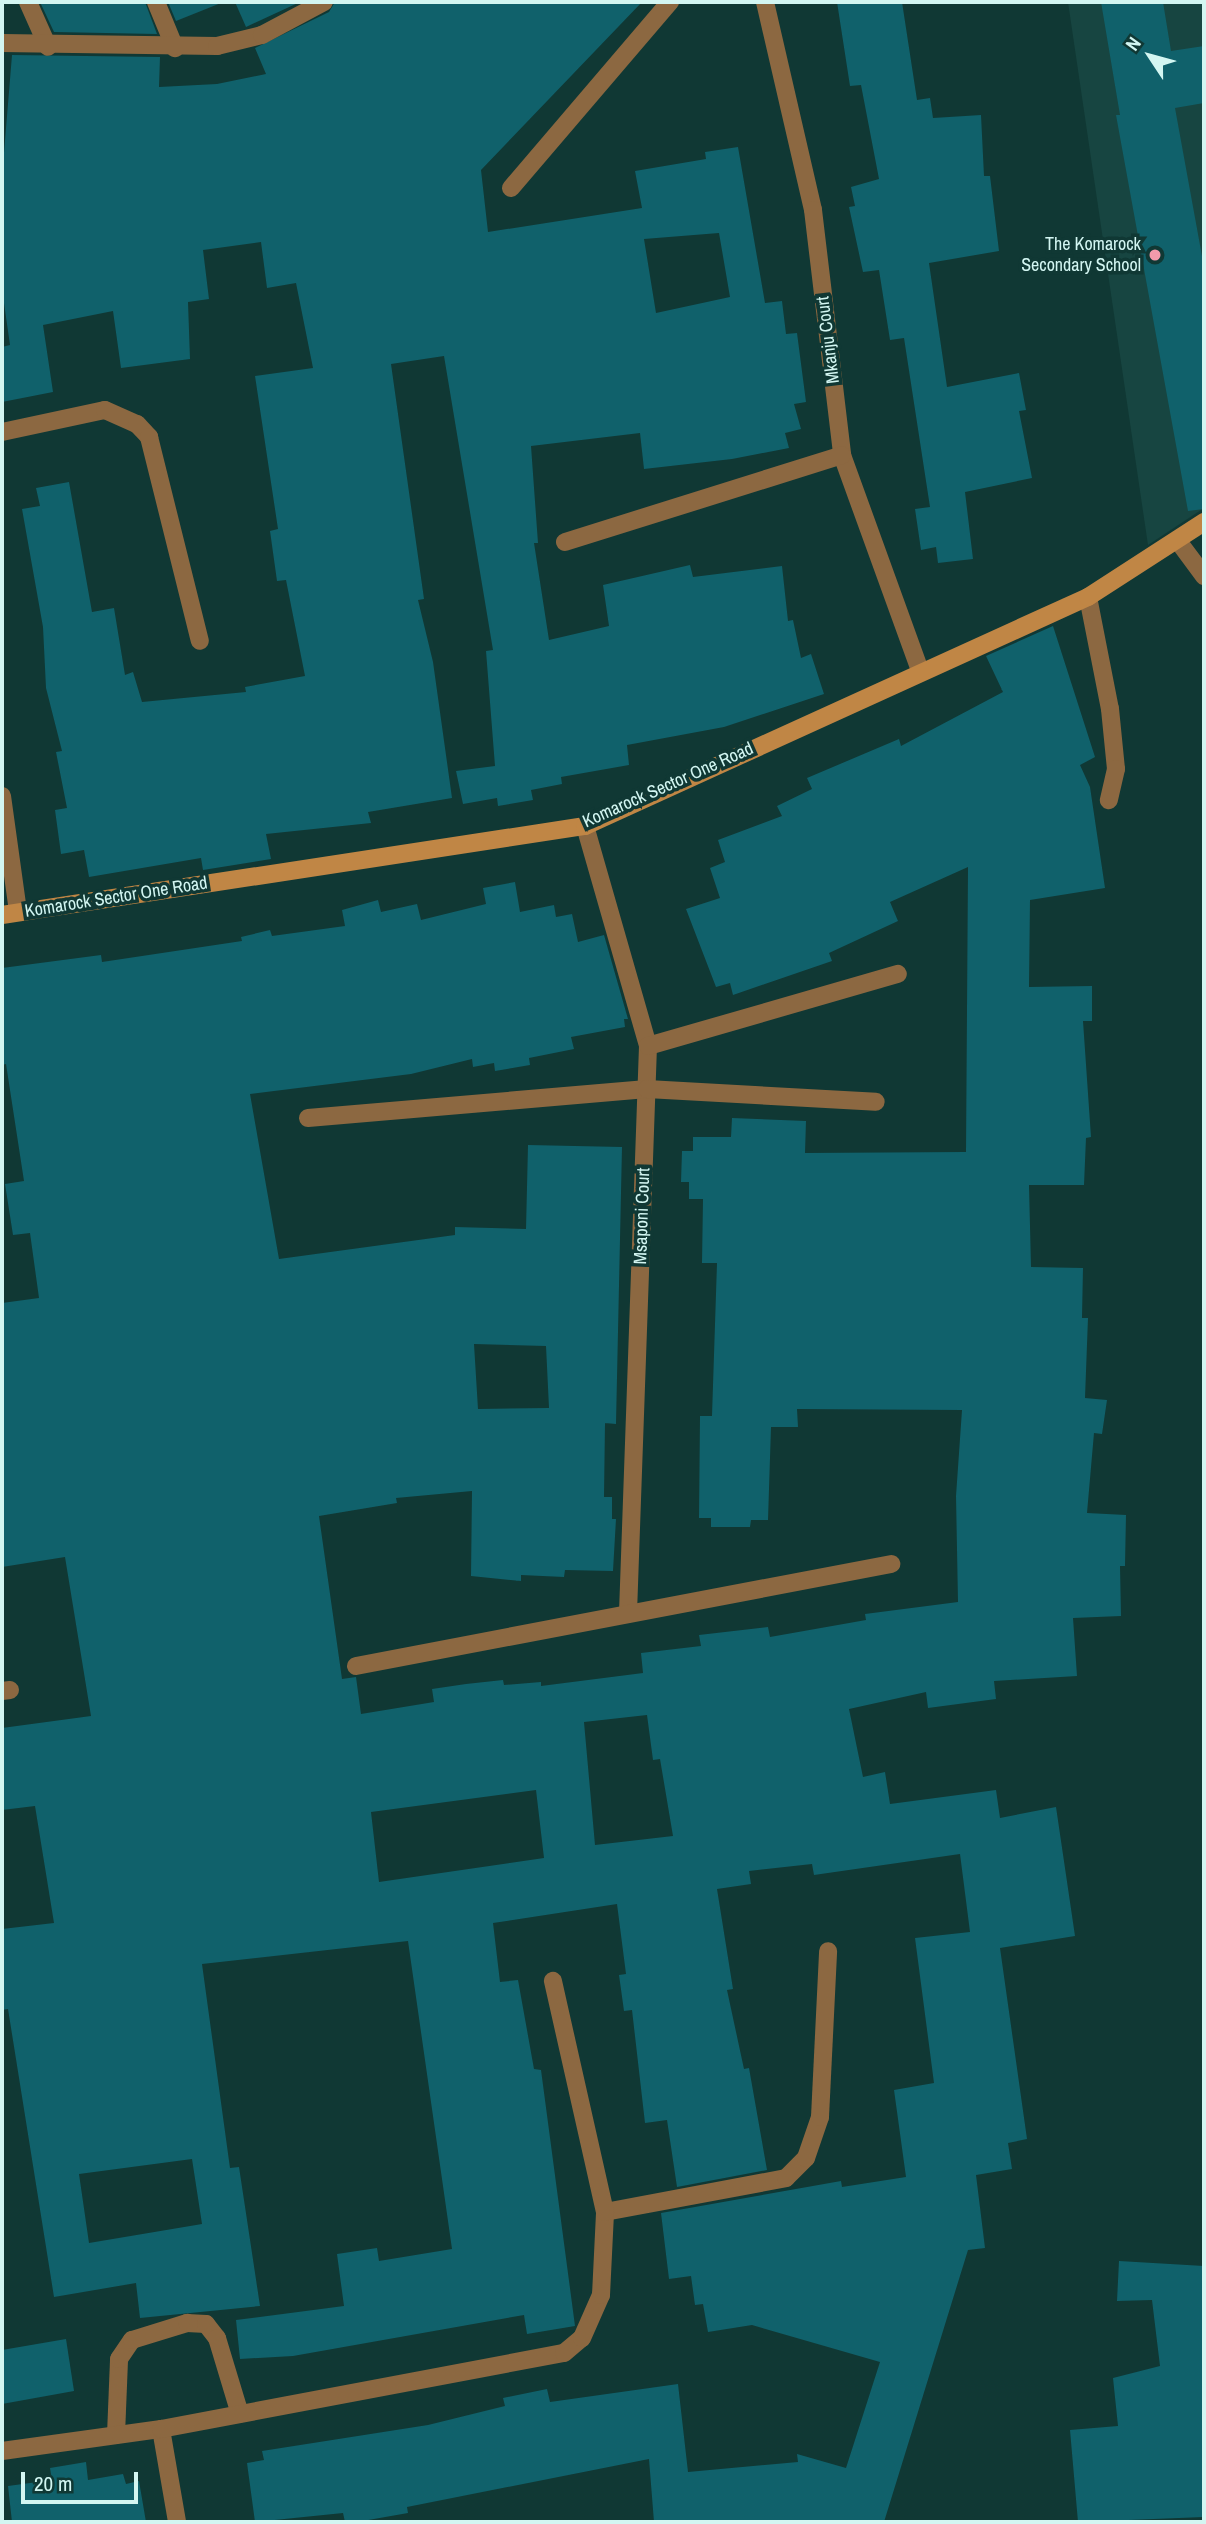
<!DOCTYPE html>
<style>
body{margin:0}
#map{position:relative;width:1206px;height:2524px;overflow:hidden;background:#103834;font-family:"Archivo Narrow",sans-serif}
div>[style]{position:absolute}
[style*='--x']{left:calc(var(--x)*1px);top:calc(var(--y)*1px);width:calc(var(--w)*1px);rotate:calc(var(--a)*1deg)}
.built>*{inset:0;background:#174541}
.building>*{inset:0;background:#10616b}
.service>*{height:18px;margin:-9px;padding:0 9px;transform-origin:9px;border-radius:9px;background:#8c6841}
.minor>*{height:18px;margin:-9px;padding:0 9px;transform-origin:9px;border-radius:9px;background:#8c6841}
.secondary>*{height:18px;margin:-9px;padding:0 9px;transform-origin:9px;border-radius:9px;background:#c08645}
.dots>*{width:19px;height:19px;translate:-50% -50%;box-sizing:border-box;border:4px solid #103834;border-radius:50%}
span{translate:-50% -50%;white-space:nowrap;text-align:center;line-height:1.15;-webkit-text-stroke:7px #103834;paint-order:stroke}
.poi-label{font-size:18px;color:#d3f6f2}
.right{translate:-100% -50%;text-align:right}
.street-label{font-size:18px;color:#d3f6f2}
.frame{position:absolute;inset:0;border:4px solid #d3f6f2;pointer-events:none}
.north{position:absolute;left:1115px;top:21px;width:70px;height:70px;-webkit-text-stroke:5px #103834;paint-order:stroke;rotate:306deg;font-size:19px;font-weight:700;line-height:28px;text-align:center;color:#d3f6f2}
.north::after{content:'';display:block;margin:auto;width:24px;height:32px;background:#d3f6f2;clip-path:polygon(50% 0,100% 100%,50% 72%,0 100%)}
.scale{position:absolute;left:21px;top:2472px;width:117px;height:32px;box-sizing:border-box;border:4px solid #d3f6f2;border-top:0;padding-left:9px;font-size:21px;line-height:24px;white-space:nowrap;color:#d3f6f2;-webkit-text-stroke:5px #103834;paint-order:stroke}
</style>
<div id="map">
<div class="built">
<i style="clip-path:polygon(1068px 2px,1204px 2px,1204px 508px,1148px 545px)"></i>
</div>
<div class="building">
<i style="clip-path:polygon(40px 2px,145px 2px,157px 34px,54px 32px)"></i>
<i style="clip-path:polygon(168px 2px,221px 2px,221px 3px,176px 21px)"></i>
<i style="clip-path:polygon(235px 2px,300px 2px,246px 27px)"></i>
<i style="clip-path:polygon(evenodd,335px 2px,642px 2px,481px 170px,488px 232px,642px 208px,635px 171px,706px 159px,705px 152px,738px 147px,765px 303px,782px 301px,786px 334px,797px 333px,806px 402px,794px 404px,801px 429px,785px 433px,789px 448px,732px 459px,644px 469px,640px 433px,531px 446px,538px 543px,534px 543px,549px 640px,609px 626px,603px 585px,690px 565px,693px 577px,782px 566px,788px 621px,793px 620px,801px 658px,811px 654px,824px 694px,724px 727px,627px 745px,629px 765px,561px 777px,562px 784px,531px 790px,533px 800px,498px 806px,497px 798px,463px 804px,456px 771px,495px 766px,486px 651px,493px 650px,444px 356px,391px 364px,424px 599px,418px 600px,433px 662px,452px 798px,368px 812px,371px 823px,266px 834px,271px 859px,203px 870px,201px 858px,89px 877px,84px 850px,61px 854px,55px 810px,67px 808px,56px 752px,62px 751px,46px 688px,43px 627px,22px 509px,40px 506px,36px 488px,69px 482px,92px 612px,114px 608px,125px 675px,133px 672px,142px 702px,246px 692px,245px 687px,305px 676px,286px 580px,277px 581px,270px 531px,278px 529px,255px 376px,313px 368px,296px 283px,267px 288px,261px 242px,203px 250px,209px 299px,188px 302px,190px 359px,121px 368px,113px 311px,43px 325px,53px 392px,2px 402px,2px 347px,10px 345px,2px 289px,2px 177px,12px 55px,160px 57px,159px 87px,217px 84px,266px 74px,255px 48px,329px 12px,335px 2px,719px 233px,730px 297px,656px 313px,644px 239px,719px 233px)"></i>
<i style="clip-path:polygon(837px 2px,902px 2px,917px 100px,930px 98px,933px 118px,981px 115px,984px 176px,990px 176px,999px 251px,929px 263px,947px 387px,1019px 373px,1026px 410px,1019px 411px,1032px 478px,965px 492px,973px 559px,938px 563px,936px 547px,921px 550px,915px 509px,930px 507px,904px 338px,890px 340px,879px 270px,863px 272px,849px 207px,855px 206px,851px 187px,879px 179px,861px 85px,850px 86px)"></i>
<i style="clip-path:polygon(1101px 2px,1163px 2px,1171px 51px,1204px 46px,1204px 103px,1175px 108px,1204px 267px,1204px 509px,1188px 511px,1116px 115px,1120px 115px)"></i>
<i style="clip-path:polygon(evenodd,1053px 626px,1095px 757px,1080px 765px,1090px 787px,1105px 888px,1030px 900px,1029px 987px,1092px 986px,1092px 1021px,1083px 1021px,1091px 1137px,1086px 1138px,1084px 1185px,1029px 1185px,1031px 1267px,1083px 1268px,1082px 1318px,1088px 1318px,1085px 1398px,1107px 1400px,1102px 1434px,1094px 1433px,1087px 1513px,1126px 1515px,1125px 1566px,1120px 1566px,1121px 1616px,1073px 1618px,1077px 1676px,994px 1681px,996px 1699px,928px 1708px,926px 1692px,849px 1709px,863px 1777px,885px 1772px,890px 1804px,996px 1790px,1000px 1818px,1056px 1807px,1075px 1936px,1000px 1948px,1027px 2139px,1008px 2143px,1012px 2169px,976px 2175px,985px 2248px,968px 2250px,884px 2522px,654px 2522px,649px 2459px,407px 2507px,408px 2513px,357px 2522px,345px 2522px,343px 2513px,255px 2522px,247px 2463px,264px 2460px,262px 2451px,428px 2425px,505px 2406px,503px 2398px,547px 2389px,550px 2402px,678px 2384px,688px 2472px,798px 2462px,797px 2454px,846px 2468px,880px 2362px,752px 2325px,708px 2332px,703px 2304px,695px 2305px,691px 2276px,669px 2279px,661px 2213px,841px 2181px,842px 2187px,906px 2177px,894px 2090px,934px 2083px,915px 1938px,970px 1932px,960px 1854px,814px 1875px,812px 1864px,749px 1871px,751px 1884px,717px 1889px,733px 1989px,727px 1990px,744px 2069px,749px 2068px,767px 2170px,677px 2187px,667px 2120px,645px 2123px,632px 2010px,624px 2011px,619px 1975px,626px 1974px,617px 1904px,493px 1923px,500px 1982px,518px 1980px,534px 2069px,541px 2070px,575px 2326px,527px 2334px,524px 2315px,293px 2356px,240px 2359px,236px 2320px,344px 2306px,337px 2254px,377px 2248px,379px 2261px,452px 2249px,408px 1941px,202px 1964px,230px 2168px,239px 2167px,260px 2306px,140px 2318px,136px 2283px,54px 2297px,8px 2009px,2px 2010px,2px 1929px,54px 1923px,35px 1806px,2px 1810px,2px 1728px,91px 1716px,65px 1557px,2px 1567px,2px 1303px,39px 1298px,30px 1233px,13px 1235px,5px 1184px,24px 1181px,6px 1064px,2px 1065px,2px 968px,101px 955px,102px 962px,242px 941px,241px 937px,270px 930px,272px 936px,345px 926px,342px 910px,378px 900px,381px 912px,417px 904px,421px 920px,486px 904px,483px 888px,515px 882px,520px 912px,554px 905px,556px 917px,572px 914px,578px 942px,604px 935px,628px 1019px,624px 1019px,625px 1027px,571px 1037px,574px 1049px,529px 1058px,530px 1065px,495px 1071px,494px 1063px,473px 1067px,472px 1059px,411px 1074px,250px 1094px,279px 1259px,455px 1235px,455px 1227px,526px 1229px,528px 1145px,622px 1147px,616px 1424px,605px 1423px,604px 1497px,612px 1497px,612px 1519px,616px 1519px,613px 1571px,565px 1570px,564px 1577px,521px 1575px,521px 1581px,471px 1576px,472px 1491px,396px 1498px,397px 1503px,319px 1516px,342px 1679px,356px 1677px,361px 1714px,434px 1702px,432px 1689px,466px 1684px,503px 1680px,504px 1685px,541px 1682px,541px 1686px,643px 1673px,641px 1653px,701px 1646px,699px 1635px,768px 1627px,770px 1637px,866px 1620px,865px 1614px,958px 1602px,956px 1496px,962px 1410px,797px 1409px,798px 1427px,771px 1427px,768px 1520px,751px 1520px,750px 1527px,711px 1527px,711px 1518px,699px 1518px,700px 1416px,712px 1416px,717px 1263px,702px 1263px,703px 1199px,689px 1199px,689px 1182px,681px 1182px,682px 1151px,693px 1151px,693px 1137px,731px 1137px,732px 1118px,806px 1121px,805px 1153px,966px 1152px,968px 867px,890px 902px,898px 921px,829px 953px,832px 961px,733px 995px,730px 983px,716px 987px,686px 909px,720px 898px,710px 868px,725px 862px,718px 840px,782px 816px,777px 806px,812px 789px,807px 778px,899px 739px,901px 746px,1003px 692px,986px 656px,1053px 626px,474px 1344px,546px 1346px,549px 1408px,478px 1409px,474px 1344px,1053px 626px,647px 1715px,653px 1760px,660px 1759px,673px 1836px,595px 1845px,584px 1722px,647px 1715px,1053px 626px,536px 1790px,544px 1858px,379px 1882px,371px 1812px,536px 1790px,1053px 626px,192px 2159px,202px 2224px,89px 2243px,79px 2174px,192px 2159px)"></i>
<i style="clip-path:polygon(1119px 2261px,1204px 2266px,1204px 2517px,1078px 2522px,1070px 2430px,1118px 2426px,1113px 2378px,1160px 2366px,1152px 2300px,1117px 2301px)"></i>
<i style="clip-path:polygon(66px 2339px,74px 2391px,2px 2404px,2px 2350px)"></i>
<i style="clip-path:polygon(86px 2462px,88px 2480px,123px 2474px,126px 2484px,139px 2481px,146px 2522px,12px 2522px,8px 2486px,52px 2480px,50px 2468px)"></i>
</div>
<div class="service">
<i style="--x:1178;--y:541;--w:44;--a:53.4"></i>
<i style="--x:1088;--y:597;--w:114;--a:78.9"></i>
<i style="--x:1110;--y:709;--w:60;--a:84.3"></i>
<i style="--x:1116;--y:769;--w:32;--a:103"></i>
</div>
<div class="minor">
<i style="--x:28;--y:2;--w:49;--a:66"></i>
<i style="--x:156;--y:2;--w:50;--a:67.6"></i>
<i style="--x:765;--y:2;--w:213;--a:77"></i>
<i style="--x:813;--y:210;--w:247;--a:83.2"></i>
<i style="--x:842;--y:455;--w:230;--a:70.1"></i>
<i style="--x:2;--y:43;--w:215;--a:0.8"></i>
<i style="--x:217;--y:46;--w:46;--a:-13.7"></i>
<i style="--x:262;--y:35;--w:70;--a:-28"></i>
<i style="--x:511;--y:188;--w:245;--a:-49.5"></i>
<i style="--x:2;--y:432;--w:105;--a:-12.1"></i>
<i style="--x:105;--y:410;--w:35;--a:24"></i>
<i style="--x:137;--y:424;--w:18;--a:47"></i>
<i style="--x:149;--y:437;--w:210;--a:76"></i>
<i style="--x:565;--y:542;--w:290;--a:-17.4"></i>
<i style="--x:2;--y:796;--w:117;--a:82.1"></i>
<i style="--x:585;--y:826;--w:229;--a:74"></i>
<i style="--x:648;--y:1046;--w:568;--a:92.02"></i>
<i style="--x:648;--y:1046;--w:260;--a:-16.1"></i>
<i style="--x:308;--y:1118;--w:340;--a:-4.9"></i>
<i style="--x:647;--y:1089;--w:229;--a:3.2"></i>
<i style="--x:356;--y:1666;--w:545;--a:-10.79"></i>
<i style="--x:2;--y:1691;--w:8;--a:-7"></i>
<i style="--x:605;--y:2212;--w:184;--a:-10.6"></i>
<i style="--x:786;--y:2178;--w:28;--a:-45"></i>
<i style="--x:806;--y:2158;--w:43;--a:-71.1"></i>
<i style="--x:820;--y:2117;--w:166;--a:-87.2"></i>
<i style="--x:161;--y:2429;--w:94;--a:80.2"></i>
<i style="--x:116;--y:2435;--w:76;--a:-87.7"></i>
<i style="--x:119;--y:2359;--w:23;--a:-56"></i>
<i style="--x:132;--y:2340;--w:58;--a:-17.2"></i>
<i style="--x:187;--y:2323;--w:19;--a:3"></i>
<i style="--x:206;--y:2324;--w:18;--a:52"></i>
<i style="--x:217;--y:2338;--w:79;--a:73.2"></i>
<i style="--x:2;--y:2451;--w:161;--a:-7.9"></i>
<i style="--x:161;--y:2429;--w:410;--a:-10.7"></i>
<i style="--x:564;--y:2353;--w:23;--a:-40"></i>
<i style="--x:582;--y:2338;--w:47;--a:-66.2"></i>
<i style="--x:601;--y:2295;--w:83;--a:-87.2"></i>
<i style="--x:605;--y:2212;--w:237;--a:-102.7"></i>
</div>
<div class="secondary">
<i style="--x:2;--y:915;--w:590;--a:-8.68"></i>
<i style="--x:585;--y:826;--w:553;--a:-24.48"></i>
<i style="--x:1088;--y:597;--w:138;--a:-32.9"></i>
</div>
<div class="dots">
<i style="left:1155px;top:255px;background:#f39aab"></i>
</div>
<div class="poi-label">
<span class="right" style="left:1141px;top:255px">The Komarock<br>Secondary School</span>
</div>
<div class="street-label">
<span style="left:828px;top:340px;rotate:-97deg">Mkanju Court</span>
<span style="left:668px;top:785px;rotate:-24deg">Komarock Sector One Road</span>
<span style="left:116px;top:897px;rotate:-9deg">Komarock Sector One Road</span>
<span style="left:642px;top:1216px;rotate:-88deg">Msaponi Court</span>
</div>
<div class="frame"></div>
<div class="north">N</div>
<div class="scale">20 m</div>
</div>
